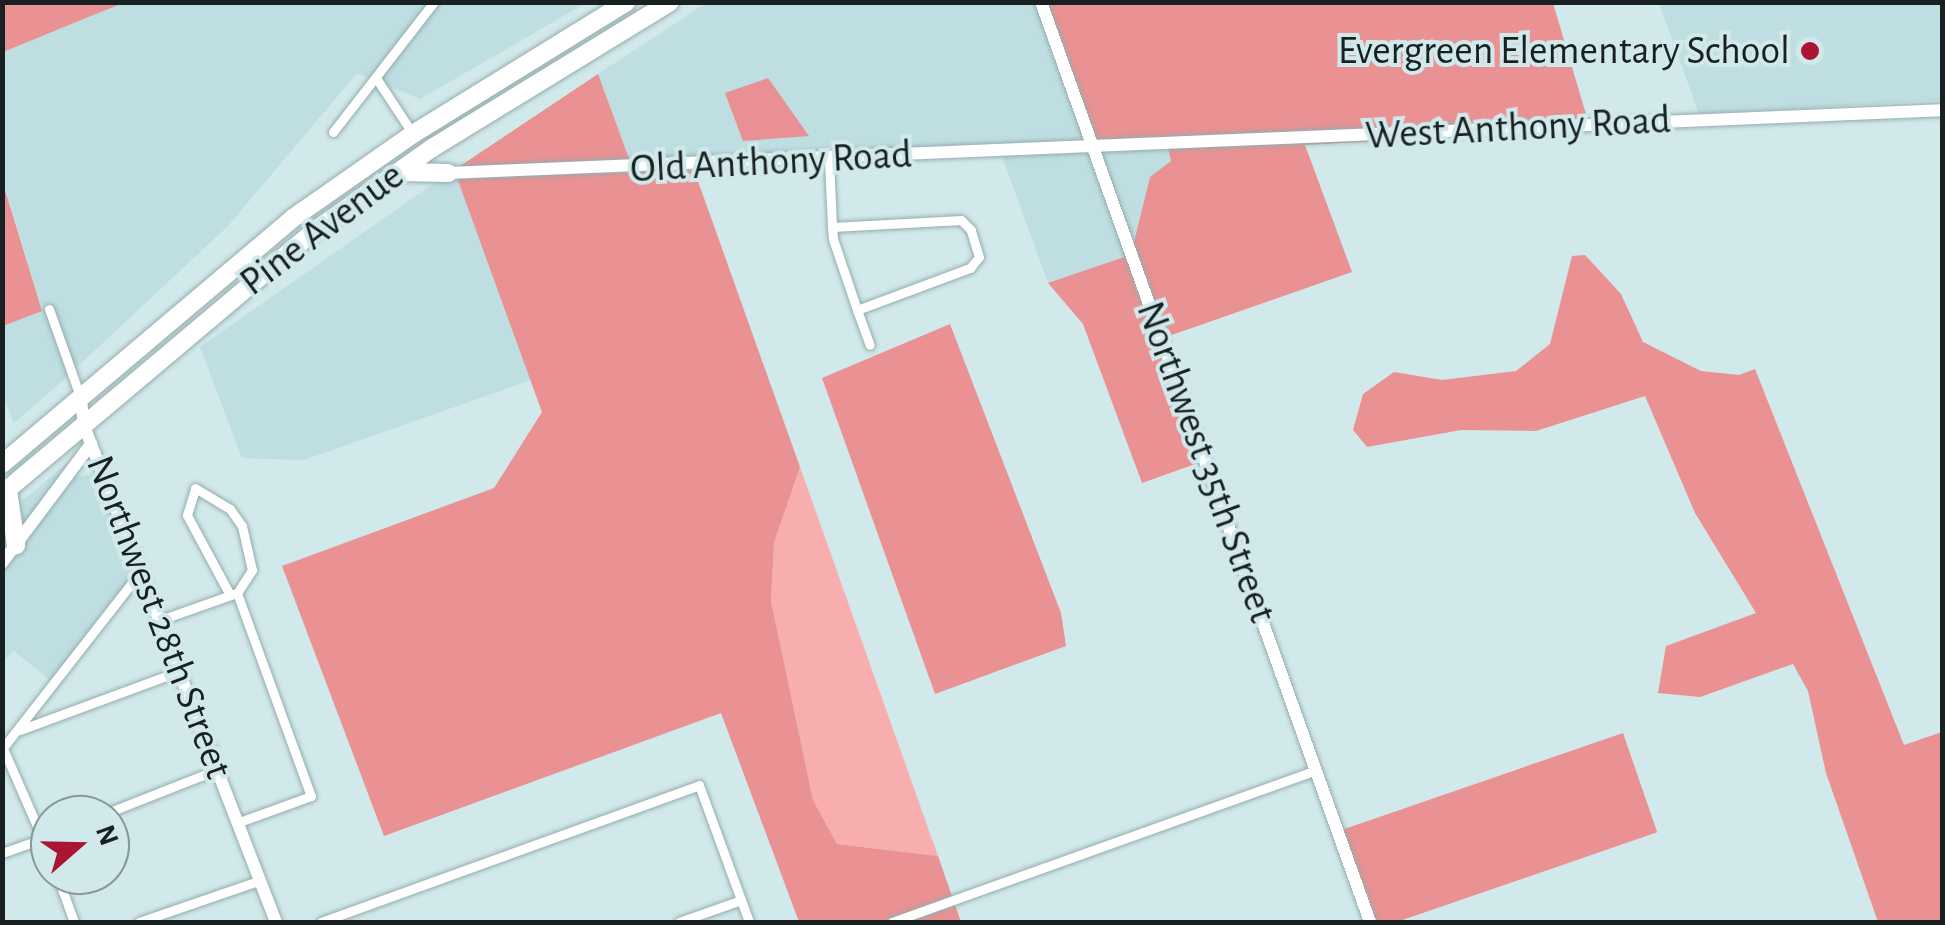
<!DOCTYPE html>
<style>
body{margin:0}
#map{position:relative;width:1945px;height:925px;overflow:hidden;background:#d1e9ea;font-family:"Alegreya Sans",sans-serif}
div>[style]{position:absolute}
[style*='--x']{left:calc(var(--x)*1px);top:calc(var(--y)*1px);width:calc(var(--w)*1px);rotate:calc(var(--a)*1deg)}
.built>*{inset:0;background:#bedee1}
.green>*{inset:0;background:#f8aeaf}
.forest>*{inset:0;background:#e99193;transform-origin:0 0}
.water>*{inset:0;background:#e89093}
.roads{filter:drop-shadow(0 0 2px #95acae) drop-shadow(0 0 2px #95acae)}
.street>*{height:9px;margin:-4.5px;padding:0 4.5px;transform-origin:4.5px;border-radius:4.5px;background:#fff}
.secondary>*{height:12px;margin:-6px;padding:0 6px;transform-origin:6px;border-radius:6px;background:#fff}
.highway>*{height:18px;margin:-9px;padding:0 9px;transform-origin:9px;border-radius:9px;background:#fff}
.dots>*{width:28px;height:28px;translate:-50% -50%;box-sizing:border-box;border:5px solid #d1e9ea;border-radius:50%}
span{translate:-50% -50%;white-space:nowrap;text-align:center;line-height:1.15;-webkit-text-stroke:8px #d1e9ea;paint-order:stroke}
.poi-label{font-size:40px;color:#182021}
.right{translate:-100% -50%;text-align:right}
.street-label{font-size:40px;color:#182021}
.frame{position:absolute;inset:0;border:5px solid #182021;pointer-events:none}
.north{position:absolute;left:30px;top:795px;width:100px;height:100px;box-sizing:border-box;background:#d1e9ea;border:2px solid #87999a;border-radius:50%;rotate:70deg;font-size:28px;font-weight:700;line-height:40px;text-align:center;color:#182021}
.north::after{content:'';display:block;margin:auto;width:35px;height:45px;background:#ab1534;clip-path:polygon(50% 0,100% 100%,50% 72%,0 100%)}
</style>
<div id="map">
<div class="built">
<i style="clip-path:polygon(123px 3px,586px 3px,420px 99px,357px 73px,228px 226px,75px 369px,52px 305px,44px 307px,68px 376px,14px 423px,3px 395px,3px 326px,42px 311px,3px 180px,3px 52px)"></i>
<i style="clip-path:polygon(706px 3px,1036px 3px,1087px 144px,631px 164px,598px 74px)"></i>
<i style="clip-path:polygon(1659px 3px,1942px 3px,1942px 100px,1699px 114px)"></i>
<i style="clip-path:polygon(1168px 148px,1171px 161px,1150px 178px,1133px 246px,1099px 152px)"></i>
<i style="clip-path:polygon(1090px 152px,1127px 256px,1048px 283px,1002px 156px)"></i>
<i style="clip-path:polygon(443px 177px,457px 178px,531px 380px,304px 460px,242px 458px,200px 347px)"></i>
<i style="clip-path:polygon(83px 449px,19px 536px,12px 510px)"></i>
<i style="clip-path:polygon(98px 475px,138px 569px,51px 681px,13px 650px,3px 662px,3px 570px,76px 476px)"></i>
</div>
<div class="green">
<i style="clip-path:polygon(800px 467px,938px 856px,837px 844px,813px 800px,771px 601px,774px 543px)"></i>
</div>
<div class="forest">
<i style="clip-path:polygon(3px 2px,123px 2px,123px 3px,3px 52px)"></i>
<i style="clip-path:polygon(1046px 3px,1553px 3px,1588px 121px,1096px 144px)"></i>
<i style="clip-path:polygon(598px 74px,631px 164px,454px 170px)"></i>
<i style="clip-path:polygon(1591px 129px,1305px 145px,1352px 272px,1166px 337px,1133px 246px,1150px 177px,1171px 161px,1168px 148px)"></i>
<i style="clip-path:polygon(694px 170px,800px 467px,774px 543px,771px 601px,813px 800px,837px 844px,938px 856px,961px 922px,799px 922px,721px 713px,384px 836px,282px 566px,494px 488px,542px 412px,457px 178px)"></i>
<i style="clip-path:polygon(2px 180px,42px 311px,3px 326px,2px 326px)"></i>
<i style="clip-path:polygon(1585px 255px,1621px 294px,1643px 342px,1701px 371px,1739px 375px,1755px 369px,1904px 745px,1942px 732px,1942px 922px,1878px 922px,1826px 773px,1808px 691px,1793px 664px,1700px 697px,1658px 693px,1666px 646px,1756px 613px,1695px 513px,1645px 396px,1536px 431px,1461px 430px,1367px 447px,1353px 430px,1363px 394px,1394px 372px,1442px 380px,1516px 371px,1550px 344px,1572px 256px)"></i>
<i style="clip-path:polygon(1127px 256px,1201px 462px,1142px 483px,1083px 324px,1048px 283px)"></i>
<i style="clip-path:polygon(950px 324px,1061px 613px,1066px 646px,935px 694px,822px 378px)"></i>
<i style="left:1623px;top:733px;width:105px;height:297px;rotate:71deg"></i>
</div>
<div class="water">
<i style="clip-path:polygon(768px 78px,809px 136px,743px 141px,725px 93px)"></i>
</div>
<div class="roads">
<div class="street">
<i style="--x:376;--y:78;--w:67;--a:56.5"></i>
<i style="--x:333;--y:132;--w:165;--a:-52.2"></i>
<i style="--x:829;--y:160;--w:67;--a:87.4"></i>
<i style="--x:832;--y:227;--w:12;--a:85"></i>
<i style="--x:833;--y:239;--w:75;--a:71.3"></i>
<i style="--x:857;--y:310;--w:121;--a:-20.4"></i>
<i style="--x:970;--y:268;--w:14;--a:-51"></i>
<i style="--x:979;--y:257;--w:28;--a:-107"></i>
<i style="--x:971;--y:230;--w:14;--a:-135"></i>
<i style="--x:961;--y:220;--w:129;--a:176.9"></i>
<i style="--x:49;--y:309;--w:92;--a:70.4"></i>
<i style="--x:857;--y:310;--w:37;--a:70"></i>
<i style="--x:230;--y:595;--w:91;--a:-118.3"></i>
<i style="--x:187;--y:515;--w:28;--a:-73"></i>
<i style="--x:195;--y:488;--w:41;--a:31"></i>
<i style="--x:230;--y:509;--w:21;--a:55"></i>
<i style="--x:242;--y:526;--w:45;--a:77.2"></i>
<i style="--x:252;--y:570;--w:27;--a:123"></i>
<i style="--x:163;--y:619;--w:78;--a:-19.4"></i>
<i style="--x:237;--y:593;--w:216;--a:70"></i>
<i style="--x:311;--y:796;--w:77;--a:160.1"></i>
<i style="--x:20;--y:730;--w:173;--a:-20.3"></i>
<i style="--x:2;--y:746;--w:120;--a:66.4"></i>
<i style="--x:2;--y:749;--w:227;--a:-52"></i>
<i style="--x:102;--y:815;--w:126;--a:-21.5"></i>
<i style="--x:2;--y:853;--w:51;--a:-19.5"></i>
<i style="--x:57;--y:875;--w:50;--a:70.1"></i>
<i style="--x:139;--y:922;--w:129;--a:-19"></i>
<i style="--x:321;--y:922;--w:402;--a:-19.9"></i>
<i style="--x:699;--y:785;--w:146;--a:69.9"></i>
<i style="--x:679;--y:922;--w:66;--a:-19.5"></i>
<i style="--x:892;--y:922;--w:450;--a:-19.7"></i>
</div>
<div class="secondary">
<i style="--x:1041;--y:2;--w:977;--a:70.32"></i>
<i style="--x:448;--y:173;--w:1495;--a:-2.41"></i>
<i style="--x:81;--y:399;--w:27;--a:84"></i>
<i style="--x:84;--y:426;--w:532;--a:68.84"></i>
<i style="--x:2;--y:563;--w:149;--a:-53.2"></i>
</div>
<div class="highway">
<i style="--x:401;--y:172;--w:47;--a:1.2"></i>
<i style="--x:2;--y:464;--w:381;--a:-40.2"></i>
<i style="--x:293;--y:218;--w:146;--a:-35"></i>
<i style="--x:413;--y:134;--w:251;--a:-31.7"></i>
<i style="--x:8;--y:490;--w:56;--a:81.7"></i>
<i style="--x:2;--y:494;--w:407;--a:-40.1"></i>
<i style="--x:313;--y:232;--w:146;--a:-35.2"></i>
<i style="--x:432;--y:148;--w:279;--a:-31.5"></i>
</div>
</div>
<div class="dots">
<i style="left:1810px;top:51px;background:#ab1534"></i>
</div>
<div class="poi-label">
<span class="right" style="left:1790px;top:51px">Evergreen Elementary School</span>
</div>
<div class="street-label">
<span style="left:1518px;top:128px;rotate:-3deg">West Anthony Road</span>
<span style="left:771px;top:162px;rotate:-3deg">Old Anthony Road</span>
<span style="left:322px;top:229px;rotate:-37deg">Pine Avenue</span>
<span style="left:1206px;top:462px;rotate:70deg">Northwest 35th Street</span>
<span style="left:159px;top:617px;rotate:69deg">Northwest 28th Street</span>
</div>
<div class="frame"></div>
<div class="north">N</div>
</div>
